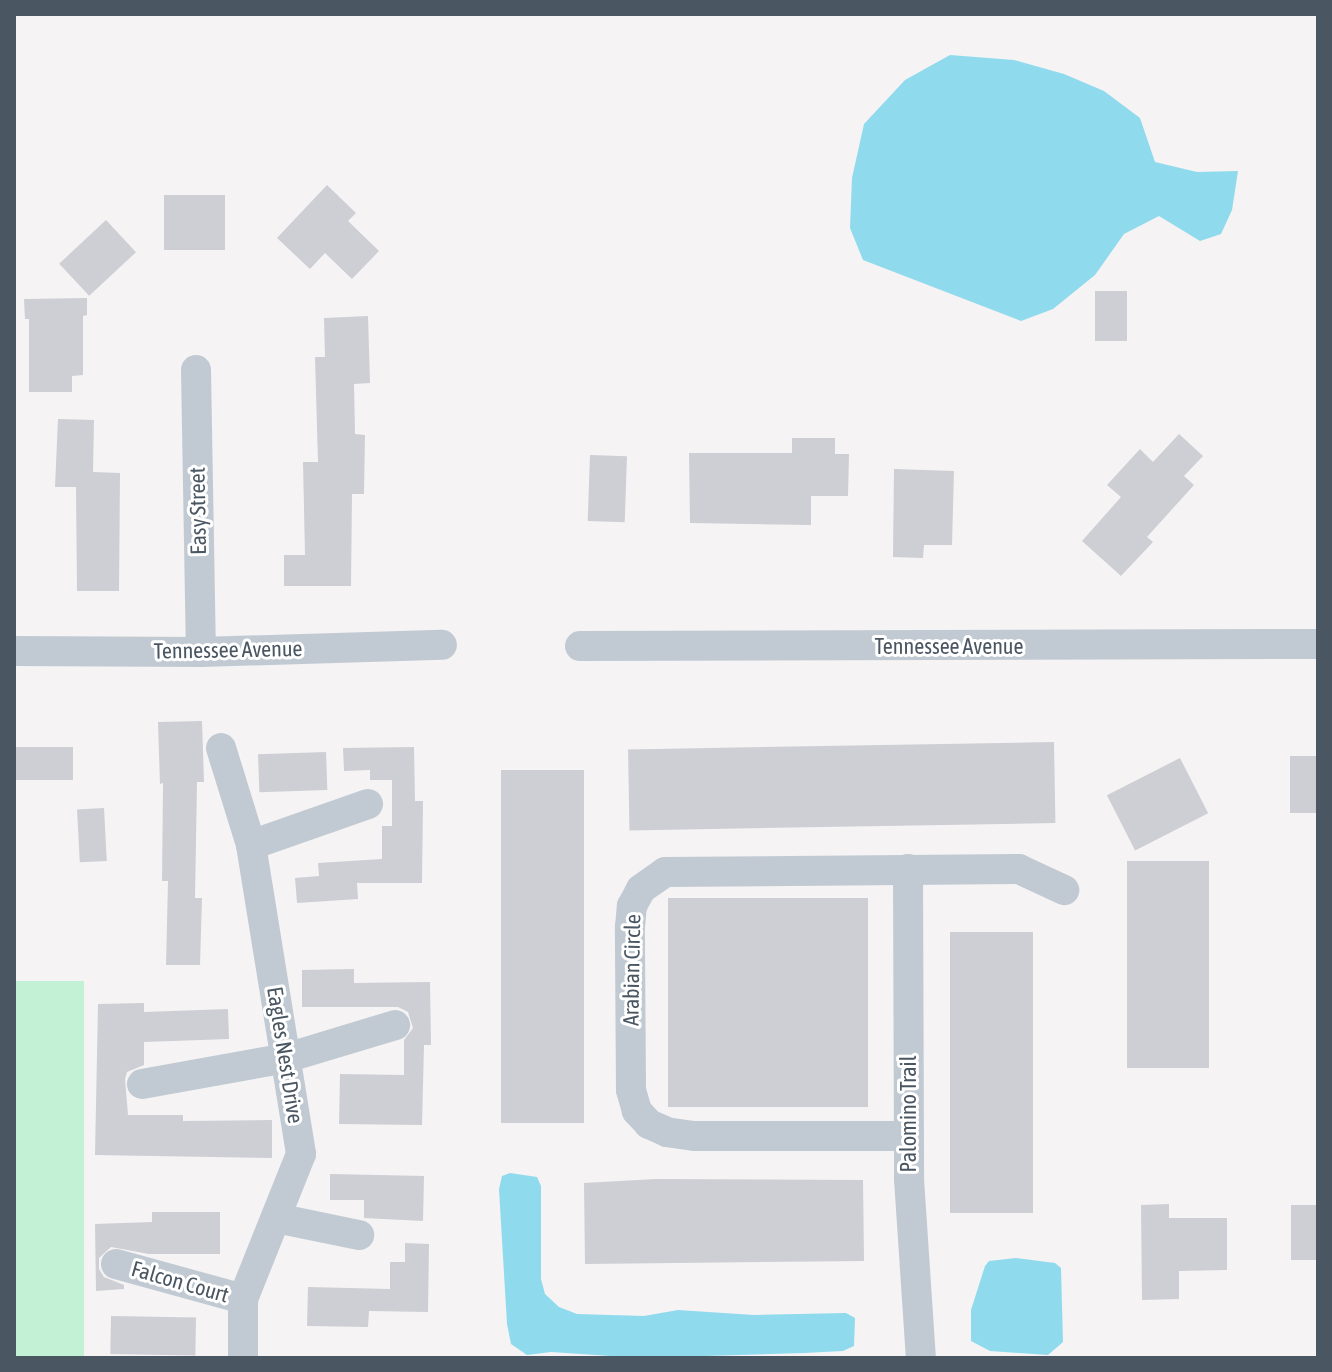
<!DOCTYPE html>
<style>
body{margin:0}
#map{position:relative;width:1332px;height:1372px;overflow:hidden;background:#f5f3f3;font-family:"Asap Condensed",sans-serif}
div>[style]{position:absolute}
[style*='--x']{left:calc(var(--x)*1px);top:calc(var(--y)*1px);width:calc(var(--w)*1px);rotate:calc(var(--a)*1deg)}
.green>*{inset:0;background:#c3f1d5;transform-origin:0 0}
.water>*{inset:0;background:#90daee}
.building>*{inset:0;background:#cdcfd5;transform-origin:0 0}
.minor>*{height:30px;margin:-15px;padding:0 15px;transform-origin:15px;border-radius:15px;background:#c1cad2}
span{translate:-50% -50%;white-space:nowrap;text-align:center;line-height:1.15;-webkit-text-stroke:6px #fff;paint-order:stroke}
.street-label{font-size:22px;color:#4a5661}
.frame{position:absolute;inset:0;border:16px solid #4a5661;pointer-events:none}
</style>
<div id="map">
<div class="green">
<i style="left:84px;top:981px;width:377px;height:70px;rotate:90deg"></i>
</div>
<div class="water">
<i style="clip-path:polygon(950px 55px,1014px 60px,1064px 74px,1104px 91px,1140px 118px,1155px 162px,1197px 172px,1238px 171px,1232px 210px,1221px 234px,1200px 241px,1159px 216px,1124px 234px,1095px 275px,1053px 309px,1021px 321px,863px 260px,850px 228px,852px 178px,864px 124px,905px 80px)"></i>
<i style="clip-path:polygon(510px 1173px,537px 1177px,541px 1186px,541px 1279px,545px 1294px,559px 1307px,577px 1314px,644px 1316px,678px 1310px,754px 1315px,846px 1313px,855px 1318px,854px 1346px,843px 1351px,804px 1353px,640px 1358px,551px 1352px,527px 1355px,511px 1344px,507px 1324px,499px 1189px,502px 1176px)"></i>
<i style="clip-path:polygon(1016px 1258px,1055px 1263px,1061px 1268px,1063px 1342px,1048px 1355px,990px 1351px,971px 1341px,971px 1310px,985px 1266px,989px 1261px)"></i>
</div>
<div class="building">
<i style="clip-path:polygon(327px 185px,356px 213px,348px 221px,379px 251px,352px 279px,325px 253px,310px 269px,277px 238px)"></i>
<i style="left:225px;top:195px;width:55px;height:61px;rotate:90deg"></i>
<i style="left:106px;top:220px;width:44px;height:64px;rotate:47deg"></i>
<i style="left:1095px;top:291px;width:32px;height:50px"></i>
<i style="clip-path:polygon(87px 298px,87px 315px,83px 316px,83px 375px,72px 376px,72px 392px,29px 392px,29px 319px,25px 319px,24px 299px)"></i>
<i style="clip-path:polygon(368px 316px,370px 383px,354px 384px,355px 434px,365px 435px,364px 494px,352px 494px,351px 586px,284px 586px,284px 555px,305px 555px,303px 462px,318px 462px,315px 357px,325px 357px,324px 318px)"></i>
<i style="clip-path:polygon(58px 419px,94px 420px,93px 472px,120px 473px,119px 591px,77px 591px,76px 487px,55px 487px)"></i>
<i style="clip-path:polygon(1179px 434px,1203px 456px,1184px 476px,1194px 485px,1147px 537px,1153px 542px,1121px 576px,1082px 541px,1121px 497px,1107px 485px,1140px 449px,1153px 462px)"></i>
<i style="clip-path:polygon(792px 438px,835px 438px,835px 454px,849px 454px,848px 496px,811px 496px,811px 525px,690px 523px,689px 453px,792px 453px)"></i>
<i style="left:590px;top:455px;width:37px;height:66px;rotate:2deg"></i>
<i style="clip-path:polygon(894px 469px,954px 471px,952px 545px,924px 545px,923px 558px,893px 557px)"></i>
<i style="clip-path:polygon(202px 721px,204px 782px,197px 782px,195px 898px,202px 898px,200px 965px,166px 965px,168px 881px,162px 881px,163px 783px,160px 784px,158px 722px)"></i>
<i style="left:1054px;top:742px;width:81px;height:426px;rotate:89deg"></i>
<i style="left:14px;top:747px;width:59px;height:33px"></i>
<i style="clip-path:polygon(414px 747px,415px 801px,423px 801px,422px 883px,357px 883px,358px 899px,297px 903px,295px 878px,319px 876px,318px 863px,382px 859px,382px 826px,392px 826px,392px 780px,370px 780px,370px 770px,344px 771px,343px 748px)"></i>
<i style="left:326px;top:752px;width:38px;height:68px;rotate:88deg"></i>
<i style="left:1290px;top:756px;width:28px;height:57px"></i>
<i style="left:1180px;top:758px;width:62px;height:82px;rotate:63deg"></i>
<i style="left:501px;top:770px;width:83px;height:353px"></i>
<i style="left:104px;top:808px;width:53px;height:27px;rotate:87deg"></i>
<i style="left:1127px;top:861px;width:82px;height:207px"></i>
<i style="left:668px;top:898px;width:200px;height:209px"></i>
<i style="left:950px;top:932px;width:83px;height:281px"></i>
<i style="clip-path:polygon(354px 969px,354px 983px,430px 982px,431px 1045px,424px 1045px,422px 1125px,339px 1124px,340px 1074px,404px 1075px,404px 1040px,413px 1028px,408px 1012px,398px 1007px,302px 1007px,302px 970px)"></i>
<i style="clip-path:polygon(144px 1003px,144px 1012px,228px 1009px,229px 1039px,144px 1042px,144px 1065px,127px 1072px,125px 1079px,128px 1115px,183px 1115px,183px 1121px,272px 1120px,272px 1158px,95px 1155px,98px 1004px)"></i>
<i style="clip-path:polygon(330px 1174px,424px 1176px,423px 1221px,364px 1218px,364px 1200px,330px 1200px)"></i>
<i style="clip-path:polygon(656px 1179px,863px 1180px,864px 1261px,585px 1264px,584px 1183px)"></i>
<i style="clip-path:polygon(1169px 1204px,1169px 1218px,1227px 1218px,1227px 1270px,1179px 1271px,1179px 1299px,1142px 1300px,1141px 1205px)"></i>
<i style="left:1291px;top:1205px;width:27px;height:55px"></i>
<i style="clip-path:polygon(152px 1212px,220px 1212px,220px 1254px,149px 1254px,111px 1247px,99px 1258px,99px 1269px,104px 1277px,124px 1285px,124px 1289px,96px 1291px,95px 1224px,152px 1222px)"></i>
<i style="clip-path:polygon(405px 1243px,429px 1244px,428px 1312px,369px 1311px,368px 1327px,307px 1326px,308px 1287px,390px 1289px,390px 1262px,405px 1262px)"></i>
<i style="left:111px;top:1316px;width:85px;height:38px;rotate:1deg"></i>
</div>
<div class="minor">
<i style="--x:196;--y:370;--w:282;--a:89"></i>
<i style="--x:580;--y:646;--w:738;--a:-0.16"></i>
<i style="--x:14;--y:651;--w:187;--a:0.3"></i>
<i style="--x:201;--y:652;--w:241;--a:-1.7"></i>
<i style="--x:221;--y:748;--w:102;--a:72.8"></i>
<i style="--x:251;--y:845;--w:313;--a:80.8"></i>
<i style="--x:301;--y:1154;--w:156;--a:111.8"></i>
<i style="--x:243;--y:1299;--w:59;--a:90"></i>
<i style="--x:251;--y:845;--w:124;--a:-19.3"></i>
<i style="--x:908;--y:869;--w:310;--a:89.8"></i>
<i style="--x:909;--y:1179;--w:179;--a:86.2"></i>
<i style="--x:142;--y:1084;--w:146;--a:-10.2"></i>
<i style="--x:286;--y:1058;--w:114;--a:-16.8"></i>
<i style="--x:909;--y:1136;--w:215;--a:180"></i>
<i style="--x:694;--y:1136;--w:27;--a:-172"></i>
<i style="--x:667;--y:1132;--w:20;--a:-156"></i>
<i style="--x:649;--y:1124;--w:18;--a:-133"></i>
<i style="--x:637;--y:1111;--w:22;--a:-106"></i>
<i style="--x:631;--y:1090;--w:163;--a:-90.4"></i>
<i style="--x:630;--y:927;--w:21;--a:-85"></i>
<i style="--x:632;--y:906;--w:19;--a:-62"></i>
<i style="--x:641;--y:889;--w:29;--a:-35"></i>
<i style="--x:665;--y:872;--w:354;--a:-0.5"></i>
<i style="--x:1019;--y:869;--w:50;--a:25"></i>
<i style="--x:276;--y:1218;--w:85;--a:11.6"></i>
<i style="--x:116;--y:1264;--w:132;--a:15.4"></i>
</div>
<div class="street-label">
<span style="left:198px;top:511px;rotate:-91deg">Easy Street</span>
<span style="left:949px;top:647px">Tennessee Avenue</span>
<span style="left:228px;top:650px;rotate:-1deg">Tennessee Avenue</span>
<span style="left:632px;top:970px;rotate:-89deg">Arabian Circle</span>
<span style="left:285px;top:1055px;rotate:81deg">Eagles Nest Drive</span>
<span style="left:909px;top:1114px;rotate:-90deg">Palomino Trail</span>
<span style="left:180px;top:1282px;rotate:16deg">Falcon Court</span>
</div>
<div class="frame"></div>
</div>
